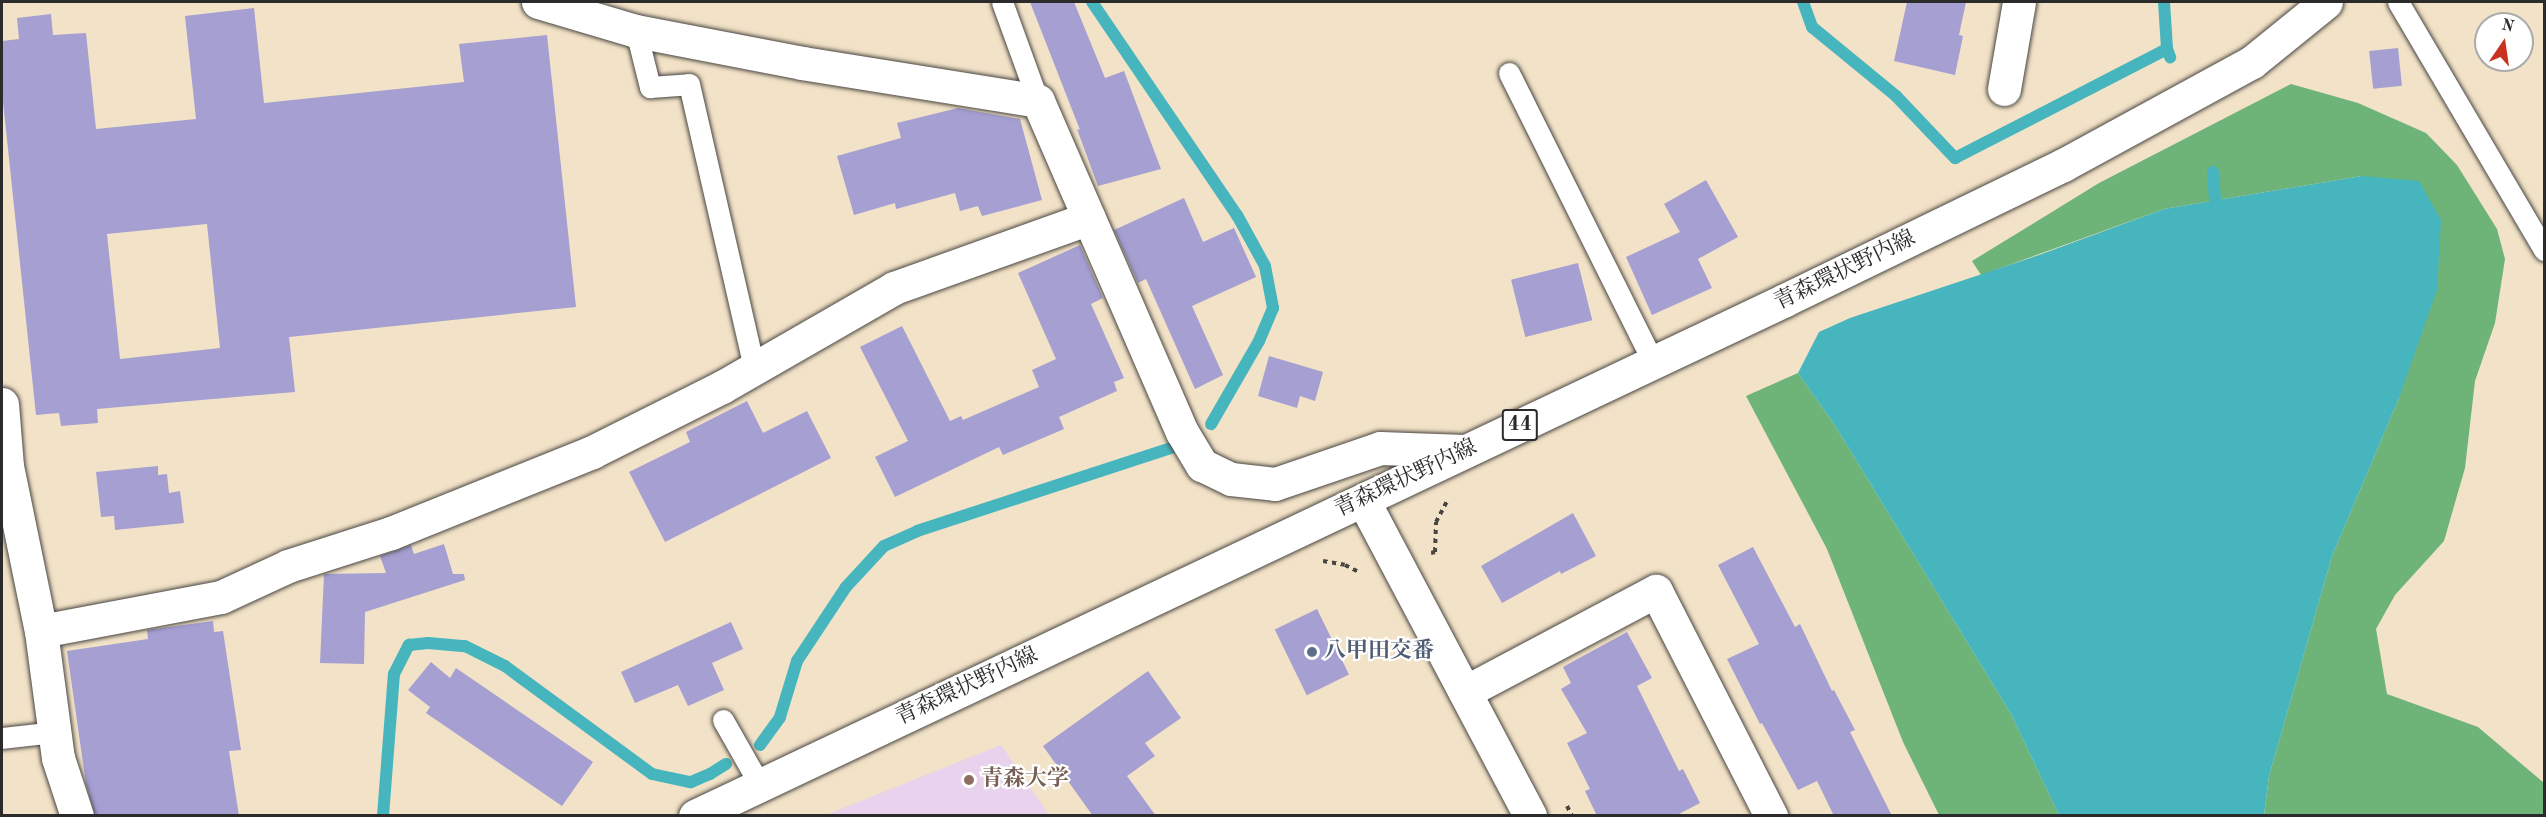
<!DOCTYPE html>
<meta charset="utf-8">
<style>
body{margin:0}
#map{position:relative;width:2546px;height:817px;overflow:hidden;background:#f2e2c7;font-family:"Old Standard TT","Noto Serif JP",serif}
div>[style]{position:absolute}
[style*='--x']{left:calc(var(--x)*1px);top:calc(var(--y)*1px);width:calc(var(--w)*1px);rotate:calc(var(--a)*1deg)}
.built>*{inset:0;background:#e8d2ee}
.forest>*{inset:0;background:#6eb479}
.water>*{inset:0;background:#46b5bd}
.stream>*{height:12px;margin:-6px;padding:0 6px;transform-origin:6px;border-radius:6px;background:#46b5bd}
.building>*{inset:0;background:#a59fd2;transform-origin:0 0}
.path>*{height:4px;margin-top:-2px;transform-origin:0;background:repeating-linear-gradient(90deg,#494642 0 4.5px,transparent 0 9px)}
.roads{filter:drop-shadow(0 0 2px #494642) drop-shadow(0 0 2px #494642)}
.lane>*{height:21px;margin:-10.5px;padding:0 10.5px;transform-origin:10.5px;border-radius:10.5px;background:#fff}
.street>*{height:33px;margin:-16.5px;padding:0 16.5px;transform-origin:16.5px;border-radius:16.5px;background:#fff}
.secondary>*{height:33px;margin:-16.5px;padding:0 16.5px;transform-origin:16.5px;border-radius:16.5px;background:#fff}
.primary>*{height:33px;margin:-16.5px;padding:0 16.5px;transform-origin:16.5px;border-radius:16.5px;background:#fff}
.dots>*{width:16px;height:16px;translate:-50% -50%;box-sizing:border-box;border:3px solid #fff;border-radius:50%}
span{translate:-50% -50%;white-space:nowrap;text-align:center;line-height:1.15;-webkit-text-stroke:4.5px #fff;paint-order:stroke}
.shield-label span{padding:2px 4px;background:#fff;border:2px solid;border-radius:4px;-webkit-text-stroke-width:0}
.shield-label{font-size:21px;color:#2b2b2b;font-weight:700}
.street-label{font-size:22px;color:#2b2b2b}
.service-label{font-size:22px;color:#4e5e75;font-weight:700}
.left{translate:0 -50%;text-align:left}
.education-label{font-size:22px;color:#785e54;font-weight:700}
.frame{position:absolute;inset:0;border:3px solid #2b2b2b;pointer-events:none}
.north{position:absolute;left:2474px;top:12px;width:60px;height:60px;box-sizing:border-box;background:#fff;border:2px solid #aaa;border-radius:50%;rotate:13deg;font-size:16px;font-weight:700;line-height:24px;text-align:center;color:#2b2b2b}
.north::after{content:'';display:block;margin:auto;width:21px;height:27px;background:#c8321e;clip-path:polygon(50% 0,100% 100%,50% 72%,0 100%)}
</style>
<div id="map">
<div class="built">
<i style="clip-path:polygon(1001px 745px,1049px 815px,826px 815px)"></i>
</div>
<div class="forest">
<i style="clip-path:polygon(2291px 84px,2358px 103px,2426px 133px,2457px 165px,2497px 229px,2505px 259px,2495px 323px,2475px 381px,2465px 468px,2444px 541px,2395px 595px,2376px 629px,2387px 694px,2478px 727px,2544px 783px,2544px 815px,2264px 815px,2269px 776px,2332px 556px,2399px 398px,2362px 176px,2164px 209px,1981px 275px,1972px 261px,2099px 183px)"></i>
<i style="clip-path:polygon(1798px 373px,1834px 424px,2011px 714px,2059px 815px,1939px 815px,1903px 742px,1827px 549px,1746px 396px)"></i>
</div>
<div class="water">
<i style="clip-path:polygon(2362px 176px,2419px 181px,2441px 220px,2437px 290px,2399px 398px,2332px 556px,2269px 776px,2264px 815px,2059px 815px,2011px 714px,1834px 424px,1798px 373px,1819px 332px,1850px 318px,2039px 255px,2164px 209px)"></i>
</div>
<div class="stream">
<i style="--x:1092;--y:2;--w:258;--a:55.8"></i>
<i style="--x:1237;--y:215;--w:58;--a:61.2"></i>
<i style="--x:1265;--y:266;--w:43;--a:79.2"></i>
<i style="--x:1273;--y:308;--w:36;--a:113"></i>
<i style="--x:1259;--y:341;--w:96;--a:120"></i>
<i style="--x:1803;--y:2;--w:27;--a:70"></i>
<i style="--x:1812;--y:27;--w:109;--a:39.4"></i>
<i style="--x:1896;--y:96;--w:86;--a:46.4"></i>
<i style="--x:1955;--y:158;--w:238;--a:-27.2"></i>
<i style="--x:2164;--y:2;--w:47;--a:86.3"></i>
<i style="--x:2167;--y:49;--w:9;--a:69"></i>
<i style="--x:2213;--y:172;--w:43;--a:86"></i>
<i style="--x:760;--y:745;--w:34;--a:-54"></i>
<i style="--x:780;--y:717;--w:59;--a:-73.1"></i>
<i style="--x:797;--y:661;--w:89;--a:-56.5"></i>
<i style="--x:846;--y:587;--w:56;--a:-47.2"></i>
<i style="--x:884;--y:546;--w:36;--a:-24"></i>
<i style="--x:917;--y:531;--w:274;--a:-18.1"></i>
<i style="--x:383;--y:816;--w:142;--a:-85.6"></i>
<i style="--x:394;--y:674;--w:33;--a:-63"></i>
<i style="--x:409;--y:645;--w:19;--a:-6"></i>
<i style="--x:428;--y:643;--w:37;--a:5"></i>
<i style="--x:465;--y:646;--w:45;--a:26.6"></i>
<i style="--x:505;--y:666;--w:182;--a:36.3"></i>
<i style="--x:652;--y:774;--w:40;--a:12"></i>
<i style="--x:691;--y:782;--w:21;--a:-23"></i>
<i style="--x:710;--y:774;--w:19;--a:-32"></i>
</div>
<div class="building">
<i style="clip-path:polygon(1030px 2px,1074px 2px,1105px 78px,1124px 71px,1161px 169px,1098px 186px,1077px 129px,1080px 130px)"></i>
<i style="clip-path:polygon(1907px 2px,1966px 2px,1959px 35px,1963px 36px,1955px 75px,1894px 61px)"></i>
<i style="clip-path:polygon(evenodd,254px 8px,264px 103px,464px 82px,459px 44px,547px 35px,576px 307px,289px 337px,295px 392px,97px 409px,98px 423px,61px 426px,59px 413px,36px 415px,2px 92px,2px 41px,19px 39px,17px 18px,51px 14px,53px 35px,86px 33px,96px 129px,196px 119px,185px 16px,254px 8px,207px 224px,220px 348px,120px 359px,107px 234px,207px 224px)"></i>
<i style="left:2398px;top:48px;width:38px;height:29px;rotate:84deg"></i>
<i style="clip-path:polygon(958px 108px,1020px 119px,1042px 200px,982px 216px,978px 206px,960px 211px,955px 193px,896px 209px,895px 203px,854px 215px,837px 156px,901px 138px,897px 123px)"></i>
<i style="clip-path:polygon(1706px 180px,1738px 237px,1698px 259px,1712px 288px,1652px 315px,1626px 257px,1680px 232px,1664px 204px)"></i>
<i style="clip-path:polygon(1184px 198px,1203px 242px,1234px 228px,1256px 277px,1192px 306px,1223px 375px,1195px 389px,1146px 279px,1138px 283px,1114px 230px)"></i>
<i style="clip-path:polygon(1080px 245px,1103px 298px,1091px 304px,1124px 378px,1114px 382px,1117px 391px,1059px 417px,1064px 429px,1003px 455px,999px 447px,895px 497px,875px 457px,908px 441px,860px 347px,902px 326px,950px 421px,961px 416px,963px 420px,1039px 387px,1032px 370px,1056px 359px,1018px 273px)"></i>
<i style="left:1578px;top:263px;width:59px;height:69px;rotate:76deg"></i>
<i style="clip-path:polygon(1269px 356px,1323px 372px,1315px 401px,1300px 396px,1297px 408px,1258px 396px)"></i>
<i style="clip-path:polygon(747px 401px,763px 433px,807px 411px,831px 458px,665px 542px,629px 472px,690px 442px,686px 432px)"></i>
<i style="clip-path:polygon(158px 466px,158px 475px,167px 474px,169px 493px,180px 491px,184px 523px,115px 530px,114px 516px,101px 517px,96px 472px)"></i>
<i style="clip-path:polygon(1573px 513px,1596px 556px,1561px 574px,1560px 571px,1502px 603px,1481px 566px)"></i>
<i style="clip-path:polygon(444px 544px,453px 574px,464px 574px,465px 580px,365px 612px,364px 664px,320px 663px,324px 574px,386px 573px,380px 556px,411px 545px,414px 554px)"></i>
<i style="clip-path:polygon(1753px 547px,1795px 627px,1800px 624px,1832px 691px,1834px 690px,1855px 730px,1850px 732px,1892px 816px,1834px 816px,1817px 781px,1798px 790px,1762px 723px,1760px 724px,1727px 659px,1759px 644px,1718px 565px)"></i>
<i style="left:1317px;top:609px;width:73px;height:47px;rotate:64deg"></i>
<i style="clip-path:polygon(213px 621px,214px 632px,223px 631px,241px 750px,229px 751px,239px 816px,95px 816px,86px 784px,67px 651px,148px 639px,147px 630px)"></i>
<i style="clip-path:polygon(731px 622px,743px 649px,712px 663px,724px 690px,688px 706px,678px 685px,635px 703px,621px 672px)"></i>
<i style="clip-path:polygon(1627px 632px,1652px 678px,1637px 686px,1679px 771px,1683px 769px,1700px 803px,1675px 816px,1597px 816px,1585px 791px,1590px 789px,1567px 743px,1587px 733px,1561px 689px,1571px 683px,1563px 667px)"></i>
<i style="clip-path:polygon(431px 662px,450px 678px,456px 668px,593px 762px,562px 806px,426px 713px,430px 707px,408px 690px)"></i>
<i style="clip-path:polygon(1148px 671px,1181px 718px,1145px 743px,1155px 756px,1127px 776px,1156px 816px,1093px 816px,1043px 746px)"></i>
</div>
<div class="path">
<i style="--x:1431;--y:553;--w:4;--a:-14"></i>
<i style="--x:1435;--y:552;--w:30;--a:-88"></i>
<i style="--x:1436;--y:522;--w:24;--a:-62"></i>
<i style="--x:1323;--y:561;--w:22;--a:10"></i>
<i style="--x:1345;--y:565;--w:16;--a:27"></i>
<i style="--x:1567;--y:806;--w:11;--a:63"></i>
</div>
<div class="roads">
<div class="lane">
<i style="--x:1002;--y:2;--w:105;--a:70"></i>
<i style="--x:2398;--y:2;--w:288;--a:59.5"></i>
<i style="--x:636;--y:31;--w:58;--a:76"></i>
<i style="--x:650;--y:87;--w:39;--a:-4"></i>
<i style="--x:689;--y:84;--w:291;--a:77.1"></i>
<i style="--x:1509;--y:73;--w:323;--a:63.5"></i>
<i style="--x:723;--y:720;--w:75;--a:60.4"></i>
<i style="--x:2;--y:738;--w:53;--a:-6.5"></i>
</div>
<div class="street">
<i style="--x:538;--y:2;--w:102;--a:16.5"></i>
<i style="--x:636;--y:31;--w:169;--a:10.9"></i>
<i style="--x:802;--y:63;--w:239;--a:9.1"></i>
<i style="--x:1038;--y:101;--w:361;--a:66.5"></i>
<i style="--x:1182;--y:432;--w:39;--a:59"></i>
<i style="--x:1202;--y:465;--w:32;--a:26"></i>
<i style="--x:1231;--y:479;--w:44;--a:6.5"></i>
<i style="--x:1275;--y:484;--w:111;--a:-18.9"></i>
<i style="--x:1380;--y:448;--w:85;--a:2"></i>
<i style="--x:2004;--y:89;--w:88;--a:-80.2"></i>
<i style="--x:2;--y:404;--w:62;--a:85.4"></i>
<i style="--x:7;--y:466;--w:168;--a:78.4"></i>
<i style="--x:41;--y:631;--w:128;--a:82.4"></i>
<i style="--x:58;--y:758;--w:61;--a:71.9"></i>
<i style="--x:41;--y:631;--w:183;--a:-10.7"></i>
<i style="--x:221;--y:597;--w:74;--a:-24.8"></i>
<i style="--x:288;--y:566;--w:108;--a:-17.8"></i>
<i style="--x:391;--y:533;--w:217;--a:-21.9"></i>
<i style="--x:592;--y:452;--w:145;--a:-26.6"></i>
<i style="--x:722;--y:387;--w:198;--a:-29.9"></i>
<i style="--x:894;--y:288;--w:207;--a:-19.7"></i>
<i style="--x:1465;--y:692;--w:216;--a:-27.9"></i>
<i style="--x:1656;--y:591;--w:253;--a:62.9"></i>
</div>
<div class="secondary">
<i style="--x:1363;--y:500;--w:357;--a:62.1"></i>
</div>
<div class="primary">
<i style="--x:695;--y:816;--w:1206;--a:-25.33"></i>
<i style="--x:1785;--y:300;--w:309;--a:-25.9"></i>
<i style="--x:2063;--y:165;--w:215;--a:-28.6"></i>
<i style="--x:2252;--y:62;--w:95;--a:-39"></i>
</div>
</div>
<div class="dots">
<i style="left:1312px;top:652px;background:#5c6f8a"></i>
<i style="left:969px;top:780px;background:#8d6e63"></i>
</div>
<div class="shield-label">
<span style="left:1520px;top:425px">44</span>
</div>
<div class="street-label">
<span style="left:1845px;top:271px;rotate:-26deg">青森環状野内線</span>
<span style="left:1406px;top:479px;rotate:-25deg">青森環状野内線</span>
<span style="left:967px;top:687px;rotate:-25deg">青森環状野内線</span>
</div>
<div class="service-label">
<span class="left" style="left:1324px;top:652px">八甲田交番</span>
</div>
<div class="education-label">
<span class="left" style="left:981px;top:780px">青森大学</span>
</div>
<div class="frame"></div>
<div class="north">N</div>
</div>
